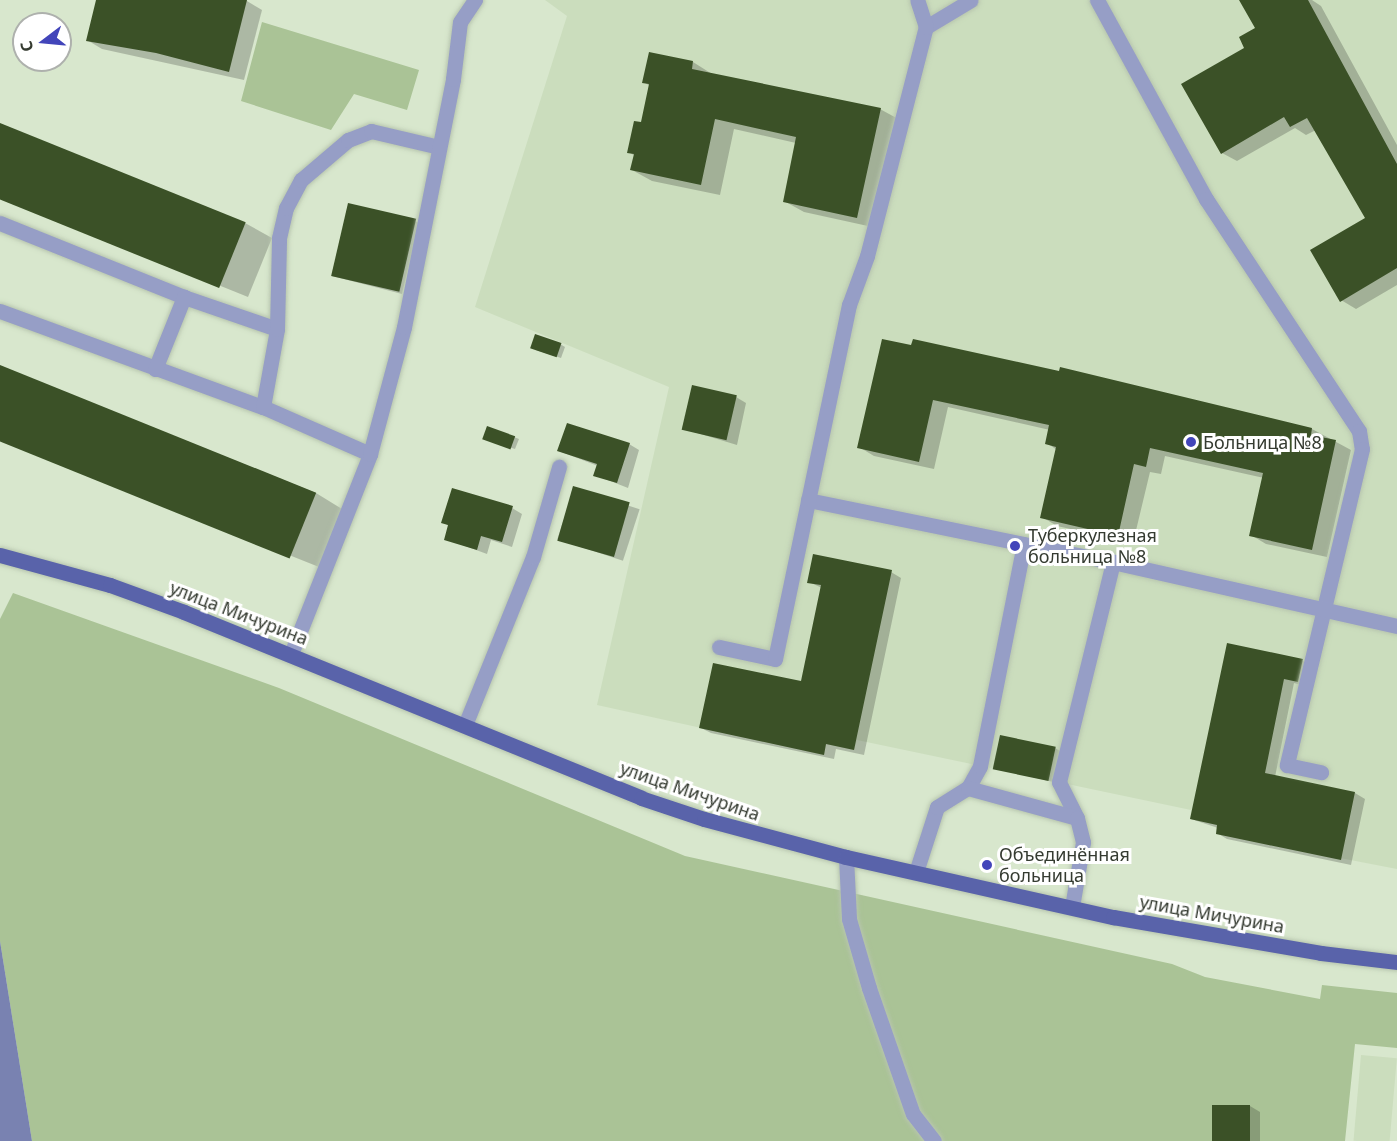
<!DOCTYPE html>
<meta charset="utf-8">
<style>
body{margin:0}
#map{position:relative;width:1397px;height:1141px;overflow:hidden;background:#d8e7cd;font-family:"Noto Sans",sans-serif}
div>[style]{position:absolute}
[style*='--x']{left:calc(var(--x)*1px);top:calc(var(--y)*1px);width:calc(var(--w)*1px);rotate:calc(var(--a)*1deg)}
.built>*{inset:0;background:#cbddbd;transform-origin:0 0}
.green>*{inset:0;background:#aac396}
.water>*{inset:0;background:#7982b1}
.shadow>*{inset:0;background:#0003;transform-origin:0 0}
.building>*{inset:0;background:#3b5127;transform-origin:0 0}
.roads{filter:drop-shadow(0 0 2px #b7c5ae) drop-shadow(0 0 2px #b7c5ae)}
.minor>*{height:15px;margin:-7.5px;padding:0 7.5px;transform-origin:7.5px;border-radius:7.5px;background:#969ec6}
.major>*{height:15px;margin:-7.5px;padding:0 7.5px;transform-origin:7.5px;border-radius:7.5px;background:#5963aa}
.dots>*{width:16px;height:16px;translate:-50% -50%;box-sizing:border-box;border:3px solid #fff;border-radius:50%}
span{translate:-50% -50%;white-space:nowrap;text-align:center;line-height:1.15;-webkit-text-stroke:6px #fff;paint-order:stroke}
.poi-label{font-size:18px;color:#353b31}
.left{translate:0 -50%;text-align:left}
.street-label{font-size:18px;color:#353b31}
.north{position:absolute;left:12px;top:12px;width:60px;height:60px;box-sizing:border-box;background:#fff;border:2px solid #aeb1ad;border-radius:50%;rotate:254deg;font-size:16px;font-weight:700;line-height:24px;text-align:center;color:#353b31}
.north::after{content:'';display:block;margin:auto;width:21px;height:27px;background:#4245ba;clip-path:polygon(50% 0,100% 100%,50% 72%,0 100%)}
</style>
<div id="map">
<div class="built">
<i style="clip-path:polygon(545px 0,1397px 0,1397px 869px,1216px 834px,1217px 825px,1190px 819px,1191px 810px,857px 740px,854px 750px,826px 744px,824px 755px,597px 705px,669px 387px,475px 307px,567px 16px)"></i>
<i style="left:1361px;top:1055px;width:36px;height:86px;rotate:5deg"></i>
</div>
<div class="green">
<i style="clip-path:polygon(262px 22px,419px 70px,407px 110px,354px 94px,331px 130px,241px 101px)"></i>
<i style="clip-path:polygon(13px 593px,279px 688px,685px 856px,1172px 964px,1205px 977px,1320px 999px,1322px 985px,1397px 993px,1397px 1048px,1355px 1044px,1345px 1141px,32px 1141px,0 941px,0 619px)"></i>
</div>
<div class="water">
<i style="clip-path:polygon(0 941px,32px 1141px,0 1141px)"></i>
</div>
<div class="shadow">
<i style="clip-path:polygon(97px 0,247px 1px,262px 10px,244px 80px,102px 49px,87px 40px)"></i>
<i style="clip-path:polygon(1241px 0,1312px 0,1321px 6px,1397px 145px,1397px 285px,1356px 309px,1341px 300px,1367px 219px,1316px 130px,1306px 135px,1295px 128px,1237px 161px,1222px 153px,1246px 48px,1257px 28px)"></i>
<i style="clip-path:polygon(693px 62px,712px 74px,880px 109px,900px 120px,877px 228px,804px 212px,784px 201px,796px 143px,734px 129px,720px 195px,652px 181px,632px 170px,635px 156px,629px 152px,642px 124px,650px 86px,644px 82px)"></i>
<i style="clip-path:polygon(0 125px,245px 223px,272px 238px,248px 297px,0 197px)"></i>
<i style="clip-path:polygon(415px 221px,419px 223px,402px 294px,332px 276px)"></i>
<i style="clip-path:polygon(883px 341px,1312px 429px,1351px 450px,1327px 557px,1266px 544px,1251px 535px,1264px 478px,1165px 456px,1161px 474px,1150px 472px,1133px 543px,1057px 526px,1042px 517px,1057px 450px,1047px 443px,1050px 430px,948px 407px,934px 469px,874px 456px,859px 447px)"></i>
<i style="clip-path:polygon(560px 344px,565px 347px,561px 358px,536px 350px)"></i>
<i style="clip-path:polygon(0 367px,316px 493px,342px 509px,319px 567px,0 439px)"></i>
<i style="clip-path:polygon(736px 397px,746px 403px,737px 445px,684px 429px)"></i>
<i style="clip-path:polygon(514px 437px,519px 439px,515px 449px,489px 441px)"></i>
<i style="clip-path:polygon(629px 444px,639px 450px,628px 488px,595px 475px,598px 466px,559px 451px)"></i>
<i style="left:574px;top:488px;width:69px;height:54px;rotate:18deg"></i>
<i style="clip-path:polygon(512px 508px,522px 514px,512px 547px,491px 540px,487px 554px,446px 539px,449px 526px,443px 522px)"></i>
<i style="clip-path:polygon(891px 572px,901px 578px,864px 755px,836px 749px,834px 759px,711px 733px,701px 728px,802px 683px,822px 588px,809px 582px)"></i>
<i style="clip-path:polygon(1228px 645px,1303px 661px,1313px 667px,1308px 687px,1294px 683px,1275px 777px,1355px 793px,1365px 799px,1351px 865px,1227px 839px,1217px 833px,1218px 828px,1191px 819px)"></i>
<i style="clip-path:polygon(1055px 748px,1060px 751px,1053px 782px,995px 768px)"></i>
<i style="clip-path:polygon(1213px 1106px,1250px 1106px,1260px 1112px,1260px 1141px,1213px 1141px)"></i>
</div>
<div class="building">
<i style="clip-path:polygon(96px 0,247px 0,229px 72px,156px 53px,86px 41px)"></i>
<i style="clip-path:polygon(1239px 0,1308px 0,1397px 164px,1397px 268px,1340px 302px,1310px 250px,1365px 218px,1307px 118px,1290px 127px,1284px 117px,1221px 154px,1181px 84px,1244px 48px,1239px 37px,1255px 28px)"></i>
<i style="clip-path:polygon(649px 52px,693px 61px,692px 69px,881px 108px,857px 218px,783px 202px,796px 137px,715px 119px,701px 185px,630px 170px,634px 154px,627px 153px,634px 121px,641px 122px,649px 84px,642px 83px)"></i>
<i style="left:0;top:123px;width:265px;height:71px;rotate:22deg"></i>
<i style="left:348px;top:203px;width:70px;height:75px;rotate:13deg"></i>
<i style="left:535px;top:334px;width:28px;height:15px;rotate:19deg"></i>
<i style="clip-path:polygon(882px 339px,911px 345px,913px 339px,1059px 371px,1060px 367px,1312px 428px,1311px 435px,1336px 440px,1312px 550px,1249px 536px,1263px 473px,1150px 448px,1146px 467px,1134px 464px,1118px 536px,1040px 518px,1056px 447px,1045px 444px,1049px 425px,933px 400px,919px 462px,857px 448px)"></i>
<i style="left:0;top:365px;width:341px;height:71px;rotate:22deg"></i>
<i style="left:692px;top:385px;width:46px;height:46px;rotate:13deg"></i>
<i style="clip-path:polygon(567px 423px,630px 443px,617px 483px,593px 476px,597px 464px,557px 451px)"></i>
<i style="left:487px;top:426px;width:30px;height:14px;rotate:20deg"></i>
<i style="left:573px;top:486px;width:59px;height:57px;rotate:16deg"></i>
<i style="clip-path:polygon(452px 488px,513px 506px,502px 542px,481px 536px,477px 550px,444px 540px,448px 525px,441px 523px)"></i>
<i style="clip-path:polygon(813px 554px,892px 570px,854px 750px,826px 744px,824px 755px,699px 728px,713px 663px,801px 681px,821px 585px,807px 583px)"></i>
<i style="clip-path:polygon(1227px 643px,1303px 659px,1298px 682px,1284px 679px,1265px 773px,1355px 792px,1341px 860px,1216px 834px,1217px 825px,1190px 819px)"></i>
<i style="left:1000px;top:735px;width:57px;height:35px;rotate:12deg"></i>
<i style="left:1212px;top:1105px;width:38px;height:36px"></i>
</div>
<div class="roads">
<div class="minor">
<i style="--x:1097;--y:0;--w:227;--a:61.3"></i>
<i style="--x:1206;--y:199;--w:278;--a:56.6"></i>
<i style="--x:1359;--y:431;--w:18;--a:81"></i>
<i style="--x:1362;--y:449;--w:325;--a:103.4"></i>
<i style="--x:1287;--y:765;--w:35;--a:12"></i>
<i style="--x:926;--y:27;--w:52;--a:-31"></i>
<i style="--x:0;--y:223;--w:198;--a:21.9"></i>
<i style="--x:184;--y:297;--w:98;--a:19"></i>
<i style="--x:0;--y:311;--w:280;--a:20.1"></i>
<i style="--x:263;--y:407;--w:117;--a:23.7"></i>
<i style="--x:155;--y:369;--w:78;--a:-68.1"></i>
<i style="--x:263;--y:407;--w:79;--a:-79.8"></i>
<i style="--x:277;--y:329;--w:91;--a:-88.7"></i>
<i style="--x:279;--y:238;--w:31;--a:-77"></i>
<i style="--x:286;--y:208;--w:32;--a:-62"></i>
<i style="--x:301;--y:180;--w:62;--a:-40.4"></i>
<i style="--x:348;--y:140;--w:25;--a:-21"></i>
<i style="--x:371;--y:131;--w:70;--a:13.2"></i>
<i style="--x:808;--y:500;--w:311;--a:11.5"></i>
<i style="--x:1113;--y:562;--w:291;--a:12.7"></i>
<i style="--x:719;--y:647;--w:57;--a:12.1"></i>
<i style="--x:775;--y:659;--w:362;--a:-78.2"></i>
<i style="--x:849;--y:305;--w:52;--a:-69.8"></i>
<i style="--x:867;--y:256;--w:236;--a:-75.6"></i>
<i style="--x:926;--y:27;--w:28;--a:-108"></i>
<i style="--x:291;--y:654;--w:215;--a:-68.4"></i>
<i style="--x:370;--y:454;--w:131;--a:-75"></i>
<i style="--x:404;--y:327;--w:253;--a:-78.8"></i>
<i style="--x:453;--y:79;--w:57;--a:-83"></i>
<i style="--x:460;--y:22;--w:27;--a:-56"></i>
<i style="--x:465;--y:725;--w:181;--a:-68"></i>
<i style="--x:533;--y:557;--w:94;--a:-73.9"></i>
<i style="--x:968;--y:788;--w:25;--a:-61"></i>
<i style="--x:980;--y:766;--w:226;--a:-78.8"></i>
<i style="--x:1077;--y:818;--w:40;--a:-116.6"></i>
<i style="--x:1059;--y:782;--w:227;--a:-76.2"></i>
<i style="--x:846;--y:857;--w:62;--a:87.2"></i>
<i style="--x:849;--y:919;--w:72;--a:73.8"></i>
<i style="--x:869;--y:988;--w:133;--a:70.8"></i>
<i style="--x:913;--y:1114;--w:34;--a:52"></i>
<i style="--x:916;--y:872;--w:68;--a:-72.1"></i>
<i style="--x:937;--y:807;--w:36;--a:-32"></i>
<i style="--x:968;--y:788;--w:113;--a:15.4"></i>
<i style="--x:1077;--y:818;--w:25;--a:76"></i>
<i style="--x:1083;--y:842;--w:66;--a:99.6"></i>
</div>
<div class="major">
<i style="--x:0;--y:555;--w:114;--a:15.3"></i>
<i style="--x:110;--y:585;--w:79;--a:20"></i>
<i style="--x:184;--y:612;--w:493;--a:22.1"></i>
<i style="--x:641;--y:798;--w:66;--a:18.4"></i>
<i style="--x:704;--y:819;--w:147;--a:15"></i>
<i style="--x:846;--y:857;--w:274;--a:12.7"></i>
<i style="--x:1113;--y:917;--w:211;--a:9.8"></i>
<i style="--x:1321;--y:953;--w:77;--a:6.8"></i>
</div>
</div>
<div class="dots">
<i style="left:1191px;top:442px;background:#4245ba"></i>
<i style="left:1015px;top:546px;background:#4245ba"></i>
<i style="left:987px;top:865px;background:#4245ba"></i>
</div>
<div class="poi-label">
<span class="left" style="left:1203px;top:442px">Больница №8</span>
<span class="left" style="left:1028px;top:546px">Туберкулезная<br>больница №8</span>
<span class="left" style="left:999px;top:865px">Объединённая<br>больница</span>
</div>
<div class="street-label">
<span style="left:239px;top:613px;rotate:21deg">улица Мичурина</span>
<span style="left:690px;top:791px;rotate:19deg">улица Мичурина</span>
<span style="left:1212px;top:914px;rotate:10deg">улица Мичурина</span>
</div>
<div class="north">С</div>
</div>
